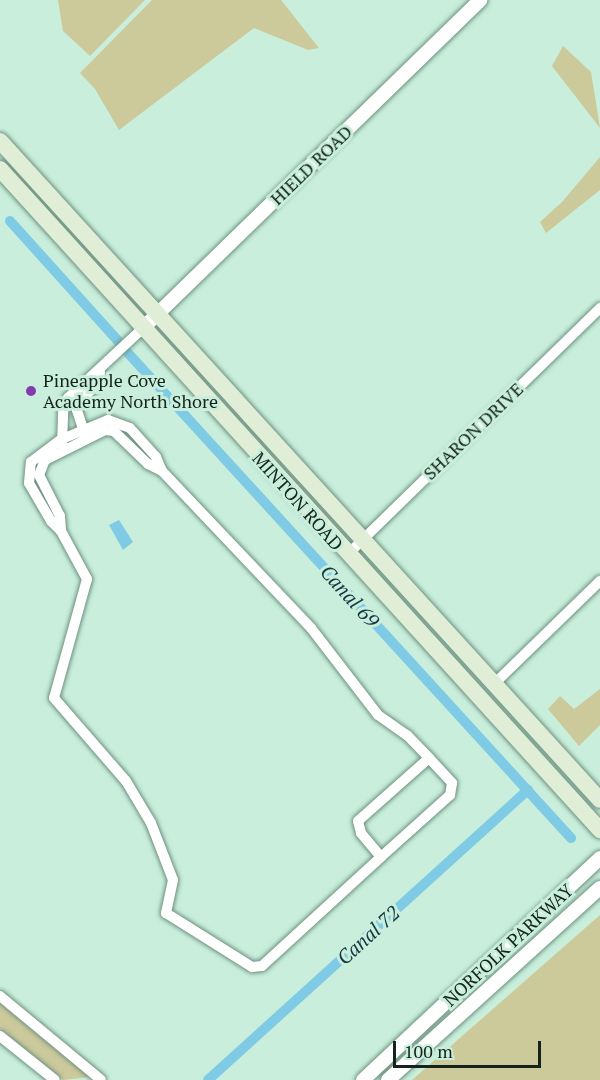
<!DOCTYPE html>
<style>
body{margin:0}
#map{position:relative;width:600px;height:1080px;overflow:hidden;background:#c9efdc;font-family:"PT Serif",serif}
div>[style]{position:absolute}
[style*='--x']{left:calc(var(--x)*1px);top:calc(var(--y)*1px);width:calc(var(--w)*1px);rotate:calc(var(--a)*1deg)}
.green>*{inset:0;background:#ccc99b}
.water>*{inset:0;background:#7fcae4}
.canal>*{height:10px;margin:-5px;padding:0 5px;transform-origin:5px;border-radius:5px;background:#7fcae4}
.roads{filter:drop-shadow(0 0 2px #6e9180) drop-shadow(0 0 2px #6e9180)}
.minor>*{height:10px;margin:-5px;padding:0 5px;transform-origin:5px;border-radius:5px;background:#fff}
.tertiary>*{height:14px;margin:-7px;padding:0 7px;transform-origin:7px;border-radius:7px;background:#fff}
.secondary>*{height:16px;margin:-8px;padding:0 8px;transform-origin:8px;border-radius:8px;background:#e0eed8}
.dots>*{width:16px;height:16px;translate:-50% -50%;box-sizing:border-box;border:3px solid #c9efdc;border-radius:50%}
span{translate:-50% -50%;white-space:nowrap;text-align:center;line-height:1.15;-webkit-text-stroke:6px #c9efdc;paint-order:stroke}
.street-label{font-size:18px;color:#15231c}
.poi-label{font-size:18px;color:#15231c}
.left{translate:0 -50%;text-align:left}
.water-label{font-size:20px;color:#153944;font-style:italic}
.scale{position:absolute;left:393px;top:1041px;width:148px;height:27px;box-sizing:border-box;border:3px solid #15231c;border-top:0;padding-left:8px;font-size:18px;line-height:21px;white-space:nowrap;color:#15231c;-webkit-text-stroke:4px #c9efdc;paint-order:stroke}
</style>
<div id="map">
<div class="green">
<i style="clip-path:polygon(145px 0,90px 56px,63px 31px,58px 0)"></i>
<i style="clip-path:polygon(152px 0,281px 0,319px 48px,308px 50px,254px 28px,119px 130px,95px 89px,80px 73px)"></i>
<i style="clip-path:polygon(563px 46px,591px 72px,600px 128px,552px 66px)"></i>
<i style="clip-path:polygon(600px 157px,600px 190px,546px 233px,540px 222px,562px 202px)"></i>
<i style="clip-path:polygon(600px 689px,600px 725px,579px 746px,548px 709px,560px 696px,574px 709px)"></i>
<i style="clip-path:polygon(600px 915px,600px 1080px,412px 1080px)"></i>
<i style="clip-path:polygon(0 1003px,90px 1077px,63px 1080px,0 1029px)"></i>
</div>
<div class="water">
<i style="clip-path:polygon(119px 520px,133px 542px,123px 550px,109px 525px)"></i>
</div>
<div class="canal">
<i style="--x:10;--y:221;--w:161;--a:48"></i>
<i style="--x:128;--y:353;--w:657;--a:47.59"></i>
<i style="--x:208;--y:1080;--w:432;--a:-42.2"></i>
</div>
<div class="roads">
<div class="minor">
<i style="--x:108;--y:420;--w:23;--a:20"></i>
<i style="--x:130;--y:428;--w:39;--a:48"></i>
<i style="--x:156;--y:457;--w:15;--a:67"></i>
<i style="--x:162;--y:471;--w:16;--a:-153"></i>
<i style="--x:148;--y:464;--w:47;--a:-135.9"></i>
<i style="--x:114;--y:431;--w:9;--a:-174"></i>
<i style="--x:105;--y:430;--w:67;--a:153.4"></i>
<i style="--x:45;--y:460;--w:16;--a:112"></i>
<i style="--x:39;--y:475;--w:46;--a:62.9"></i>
<i style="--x:60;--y:516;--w:15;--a:86"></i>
<i style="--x:61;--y:531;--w:14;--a:-135"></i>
<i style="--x:51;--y:521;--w:44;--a:-120.1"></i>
<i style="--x:29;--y:483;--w:21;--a:-85"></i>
<i style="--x:31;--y:462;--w:39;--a:-37"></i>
<i style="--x:62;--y:439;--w:50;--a:-22.4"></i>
<i style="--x:85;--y:435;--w:26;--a:-108"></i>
<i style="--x:77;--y:410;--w:15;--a:-62"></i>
<i style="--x:84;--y:397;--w:21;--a:-45"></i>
<i style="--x:99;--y:382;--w:10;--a:-84"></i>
<i style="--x:62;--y:445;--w:34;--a:-88"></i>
<i style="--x:63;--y:411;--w:14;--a:-69"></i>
<i style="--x:68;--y:398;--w:101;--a:-43"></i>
<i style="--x:162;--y:471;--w:216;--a:46.5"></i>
<i style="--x:311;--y:628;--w:110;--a:52.4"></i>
<i style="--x:378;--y:715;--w:35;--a:35"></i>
<i style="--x:407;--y:735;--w:32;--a:46"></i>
<i style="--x:61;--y:531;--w:55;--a:61.6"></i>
<i style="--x:87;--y:579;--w:123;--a:105.5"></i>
<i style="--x:54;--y:698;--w:110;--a:49.1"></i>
<i style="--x:126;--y:781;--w:49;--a:59.2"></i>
<i style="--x:151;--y:823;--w:61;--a:68.9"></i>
<i style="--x:173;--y:880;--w:34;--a:102"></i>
<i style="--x:166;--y:913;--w:102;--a:32.1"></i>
<i style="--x:252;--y:967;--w:10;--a:-6"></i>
<i style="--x:262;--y:966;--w:161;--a:-42.5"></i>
<i style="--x:381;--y:857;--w:31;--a:-130"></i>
<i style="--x:361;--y:833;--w:12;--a:-104"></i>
<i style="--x:358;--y:821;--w:95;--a:-41.6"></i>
<i style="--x:429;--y:758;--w:34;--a:47"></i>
<i style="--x:452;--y:783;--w:12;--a:99"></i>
<i style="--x:450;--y:795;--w:93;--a:138.1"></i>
<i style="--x:347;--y:555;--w:354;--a:-44.3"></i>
<i style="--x:494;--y:684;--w:148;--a:-44.2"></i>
<i style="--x:0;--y:996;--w:131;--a:39.7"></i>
<i style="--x:0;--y:1036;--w:70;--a:38.7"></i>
</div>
<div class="tertiary">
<i style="--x:142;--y:329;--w:472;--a:-44.2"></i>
<i style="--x:363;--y:1080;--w:325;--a:-43.1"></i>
<i style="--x:388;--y:1080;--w:286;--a:-42.2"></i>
</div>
<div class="secondary">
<i style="--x:0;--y:141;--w:891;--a:47.68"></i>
<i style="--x:0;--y:169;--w:893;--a:47.77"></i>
</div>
</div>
<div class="dots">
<i style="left:31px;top:391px;background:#833caf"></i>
</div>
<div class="street-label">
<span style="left:311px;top:165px;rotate:-44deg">HIELD ROAD</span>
<span style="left:473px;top:431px;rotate:-44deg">SHARON DRIVE</span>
<span style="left:298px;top:501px;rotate:48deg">MINTON ROAD</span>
<span style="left:508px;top:945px;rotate:-43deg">NORFOLK PARKWAY</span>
</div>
<div class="poi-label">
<span class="left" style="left:43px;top:391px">Pineapple Cove<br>Academy North Shore</span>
</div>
<div class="water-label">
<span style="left:350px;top:596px;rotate:48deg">Canal 69</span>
<span style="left:368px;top:935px;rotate:-42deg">Canal 72</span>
</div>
<div class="scale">100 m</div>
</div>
